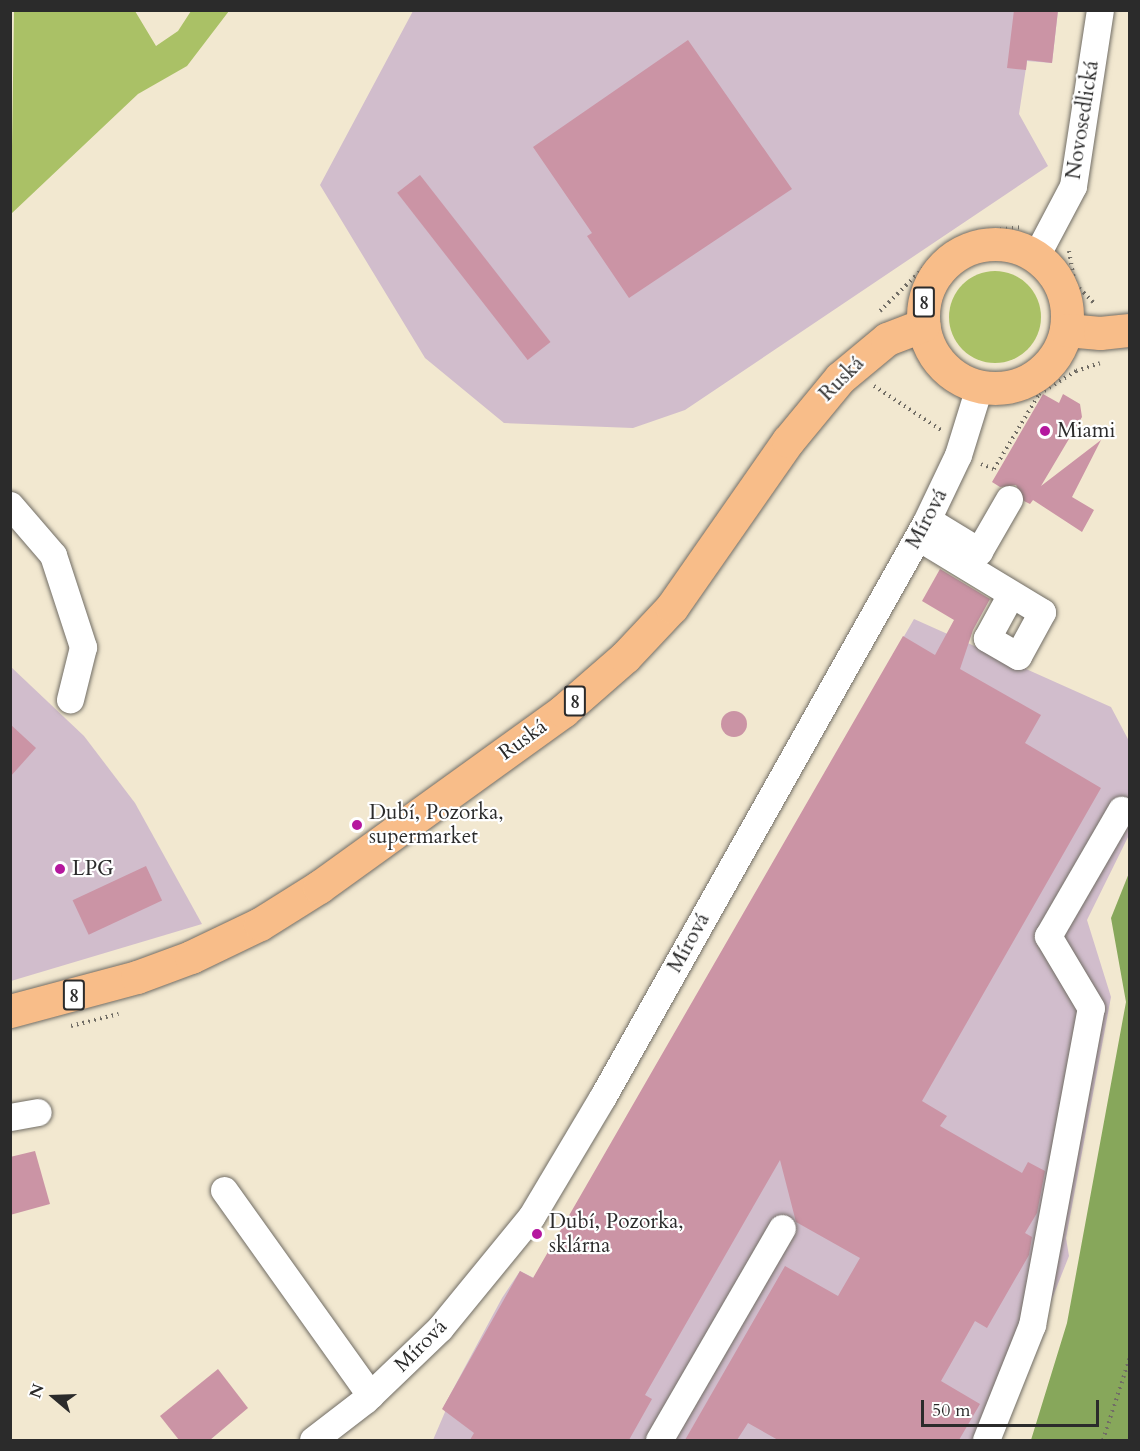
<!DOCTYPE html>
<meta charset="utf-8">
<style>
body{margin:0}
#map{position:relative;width:1140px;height:1451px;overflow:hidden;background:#f2e8d0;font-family:Cardo,serif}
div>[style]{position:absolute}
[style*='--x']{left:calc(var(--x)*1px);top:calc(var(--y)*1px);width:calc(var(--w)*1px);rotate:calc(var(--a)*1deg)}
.industrial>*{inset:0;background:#d1bdcc}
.green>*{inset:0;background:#aac166}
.round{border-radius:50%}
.forest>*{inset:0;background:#87a75b}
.building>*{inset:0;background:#cb94a5;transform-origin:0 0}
.path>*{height:4px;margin-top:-2px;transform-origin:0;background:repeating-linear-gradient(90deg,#716d65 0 1.5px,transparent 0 6px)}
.roads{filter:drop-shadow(0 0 2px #716d65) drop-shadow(0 0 2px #716d65)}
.minor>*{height:27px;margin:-13.5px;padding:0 13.5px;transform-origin:13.5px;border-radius:13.5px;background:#fff}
.major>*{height:33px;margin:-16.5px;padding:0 16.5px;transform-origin:16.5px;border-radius:16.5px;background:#f8bd89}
.major>.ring{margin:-16.5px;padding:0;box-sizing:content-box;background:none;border:33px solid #f8bd89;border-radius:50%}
.dots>*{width:16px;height:16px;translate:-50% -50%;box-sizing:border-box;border:3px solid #fff;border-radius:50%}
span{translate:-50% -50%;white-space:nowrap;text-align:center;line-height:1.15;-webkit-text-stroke:4.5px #fff;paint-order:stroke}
.shield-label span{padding:2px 4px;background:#fff;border:2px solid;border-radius:4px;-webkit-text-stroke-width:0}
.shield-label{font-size:20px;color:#2b2b2b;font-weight:700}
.street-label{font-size:21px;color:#2b2b2b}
.poi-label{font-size:21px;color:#2b2b2b}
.left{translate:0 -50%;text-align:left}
.frame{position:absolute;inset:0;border:12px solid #2b2b2b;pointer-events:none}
.north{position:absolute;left:24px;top:1367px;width:60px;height:60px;-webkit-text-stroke:4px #fff;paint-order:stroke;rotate:289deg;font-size:16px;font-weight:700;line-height:24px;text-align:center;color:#2b2b2b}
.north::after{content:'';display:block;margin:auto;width:21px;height:27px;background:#2b2b2b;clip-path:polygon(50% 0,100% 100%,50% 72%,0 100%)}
.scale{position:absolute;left:921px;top:1400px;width:178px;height:27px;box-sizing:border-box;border:3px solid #2b2b2b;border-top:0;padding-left:8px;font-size:18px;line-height:21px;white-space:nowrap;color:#2b2b2b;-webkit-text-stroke:4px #fff;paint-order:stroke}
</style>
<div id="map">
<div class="industrial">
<i style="clip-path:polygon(413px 11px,1058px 11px,1052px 63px,1027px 61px,1019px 114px,1048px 166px,685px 410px,633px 428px,504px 423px,425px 358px,320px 185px)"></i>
<i style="clip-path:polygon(914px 619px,1111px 707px,1129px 741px,1129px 835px,1087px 920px,1111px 997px,1066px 1238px,1069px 1256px,996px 1440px,433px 1440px,445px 1412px,444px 1406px,502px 1298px,520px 1271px,534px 1278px)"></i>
<i style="clip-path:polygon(10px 666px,84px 736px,135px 803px,202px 924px,11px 981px)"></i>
</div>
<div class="green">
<i style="clip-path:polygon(14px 11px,135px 11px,156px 46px,178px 31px,191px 11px,229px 11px,187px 66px,138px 94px,11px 214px)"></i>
<i class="round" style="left:949px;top:271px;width:92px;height:92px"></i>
</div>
<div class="forest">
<i style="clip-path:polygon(1129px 873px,1129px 1440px,1031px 1440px,1067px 1323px,1126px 1002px,1111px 918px)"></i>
</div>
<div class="building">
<i style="clip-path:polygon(1014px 10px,1058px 10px,1052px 63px,1027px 60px,1026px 70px,1007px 68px)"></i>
<i style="clip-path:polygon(688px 40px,792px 189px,629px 298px,587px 236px,592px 233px,533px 147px)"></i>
<i style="left:420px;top:175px;width:212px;height:29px;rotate:52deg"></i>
<i style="clip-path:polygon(1043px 394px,1059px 403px,1063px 394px,1080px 404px,1082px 417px,1041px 486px,1101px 440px,1072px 497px,1094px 510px,1082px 532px,1033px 500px,1030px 504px,1024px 501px,1016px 485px,1000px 487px,992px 482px)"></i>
<i style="clip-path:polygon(940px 569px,990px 599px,973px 630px,960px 669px,1041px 715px,1025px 743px,1101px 788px,922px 1101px,947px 1116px,940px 1126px,1022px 1173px,1028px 1162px,1045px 1171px,1037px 1213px,1025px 1233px,1032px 1237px,1029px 1255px,987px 1328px,975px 1321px,941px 1381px,980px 1404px,959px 1440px,778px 1440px,748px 1423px,737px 1440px,685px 1440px,785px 1266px,838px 1296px,860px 1258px,796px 1222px,780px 1160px,645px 1395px,652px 1399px,629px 1440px,470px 1440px,474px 1433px,442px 1409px,520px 1271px,533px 1278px,903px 636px,935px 655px,954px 620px,922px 601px)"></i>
<i class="round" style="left:721px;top:711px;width:26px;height:26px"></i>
<i style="clip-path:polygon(10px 724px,36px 748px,10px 777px)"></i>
<i style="left:146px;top:866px;width:38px;height:81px;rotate:65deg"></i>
<i style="clip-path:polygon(35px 1151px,50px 1204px,10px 1215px,10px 1157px)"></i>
<i style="clip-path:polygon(218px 1369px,248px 1408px,210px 1440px,179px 1440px,160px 1416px)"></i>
</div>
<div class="path">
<i style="--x:1069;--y:251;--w:34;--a:80"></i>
<i style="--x:1075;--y:284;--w:27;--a:45"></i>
<i style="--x:880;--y:311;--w:95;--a:-44.6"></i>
<i style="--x:948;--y:244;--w:30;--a:-23"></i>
<i style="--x:976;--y:232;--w:46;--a:-6.2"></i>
<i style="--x:874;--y:386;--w:80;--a:33.3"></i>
<i style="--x:981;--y:464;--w:14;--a:21"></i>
<i style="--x:994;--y:469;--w:87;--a:-59"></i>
<i style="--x:1039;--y:394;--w:44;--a:-31.9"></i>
<i style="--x:1076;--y:371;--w:25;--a:-18"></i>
<i style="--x:71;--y:1026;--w:49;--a:-14.3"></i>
<i style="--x:1103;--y:1440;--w:87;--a:-72"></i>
</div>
<div class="roads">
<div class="minor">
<i style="--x:1036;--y:256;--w:79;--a:-62.1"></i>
<i style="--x:1073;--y:186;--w:178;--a:-81.3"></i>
<i style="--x:10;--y:505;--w:66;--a:49.3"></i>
<i style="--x:53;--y:555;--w:97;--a:71.9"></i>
<i style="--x:83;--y:647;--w:54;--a:104"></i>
<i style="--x:928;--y:520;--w:60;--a:31.3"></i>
<i style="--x:979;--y:551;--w:60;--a:-60"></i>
<i style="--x:918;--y:537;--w:145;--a:31.2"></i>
<i style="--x:1042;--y:612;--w:50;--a:118.6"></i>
<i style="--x:1018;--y:656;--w:36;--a:-150"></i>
<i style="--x:987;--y:638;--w:50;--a:-61.4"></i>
<i style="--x:10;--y:1117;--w:28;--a:-10"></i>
<i style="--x:224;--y:1190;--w:252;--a:54.5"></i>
<i style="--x:313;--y:1440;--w:66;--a:-37.6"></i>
<i style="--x:365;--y:1400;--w:104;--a:-43.8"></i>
<i style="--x:440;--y:1328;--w:144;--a:-50.7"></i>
<i style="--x:531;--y:1217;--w:139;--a:-59.2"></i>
<i style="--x:602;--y:1098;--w:661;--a:-60.64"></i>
<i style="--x:926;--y:522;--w:74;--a:-64.5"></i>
<i style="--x:958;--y:455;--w:71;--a:-72.8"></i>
<i style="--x:659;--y:1440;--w:245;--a:-59.9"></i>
<i style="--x:986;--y:1440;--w:124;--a:-68.2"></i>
<i style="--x:1032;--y:1325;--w:322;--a:-79.5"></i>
<i style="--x:1091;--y:1008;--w:84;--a:-120.8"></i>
<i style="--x:1048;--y:936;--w:146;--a:-59.9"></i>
</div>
<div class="major">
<i class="ring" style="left:923px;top:244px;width:111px;height:111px"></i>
<i style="--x:1066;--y:330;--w:34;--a:5"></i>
<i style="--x:1100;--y:333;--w:30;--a:-6"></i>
<i style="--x:10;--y:1011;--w:131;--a:-15"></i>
<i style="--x:137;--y:977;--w:58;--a:-20.3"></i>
<i style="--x:191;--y:957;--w:76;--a:-25.6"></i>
<i style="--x:260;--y:924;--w:70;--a:-32.1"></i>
<i style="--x:319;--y:887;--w:301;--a:-35.8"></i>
<i style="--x:563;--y:711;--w:82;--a:-41.1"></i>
<i style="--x:625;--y:657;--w:69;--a:-46.8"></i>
<i style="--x:672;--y:607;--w:203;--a:-55.1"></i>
<i style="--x:788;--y:441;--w:82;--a:-50.5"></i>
<i style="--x:840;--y:378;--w:61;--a:-39.7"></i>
<i style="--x:887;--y:339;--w:39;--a:-21"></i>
</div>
</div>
<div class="dots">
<i style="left:1045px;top:431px;background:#b5179e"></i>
<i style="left:357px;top:825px;background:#b5179e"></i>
<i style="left:60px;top:869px;background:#b5179e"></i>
<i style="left:537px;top:1234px;background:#b5179e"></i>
</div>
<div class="shield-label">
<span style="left:924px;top:302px">8</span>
<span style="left:575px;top:701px">8</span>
<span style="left:74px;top:995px">8</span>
</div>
<div class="street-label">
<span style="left:1083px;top:120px;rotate:-81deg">Novosedlická</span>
<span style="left:842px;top:379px;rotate:-45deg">Ruská</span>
<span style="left:927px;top:519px;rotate:-62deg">Mírová</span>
<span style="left:523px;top:740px;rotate:-36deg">Ruská</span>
<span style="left:689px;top:943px;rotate:-61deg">Mírová</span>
<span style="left:421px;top:1346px;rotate:-45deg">Mírová</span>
</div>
<div class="poi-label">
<span class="left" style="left:1057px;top:431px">Miami</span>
<span class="left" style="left:369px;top:825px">Dubí, Pozorka,<br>supermarket</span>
<span class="left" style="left:72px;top:869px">LPG</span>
<span class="left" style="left:549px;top:1234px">Dubí, Pozorka,<br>sklárna</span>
</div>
<div class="frame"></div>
<div class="north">N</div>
<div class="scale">50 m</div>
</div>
